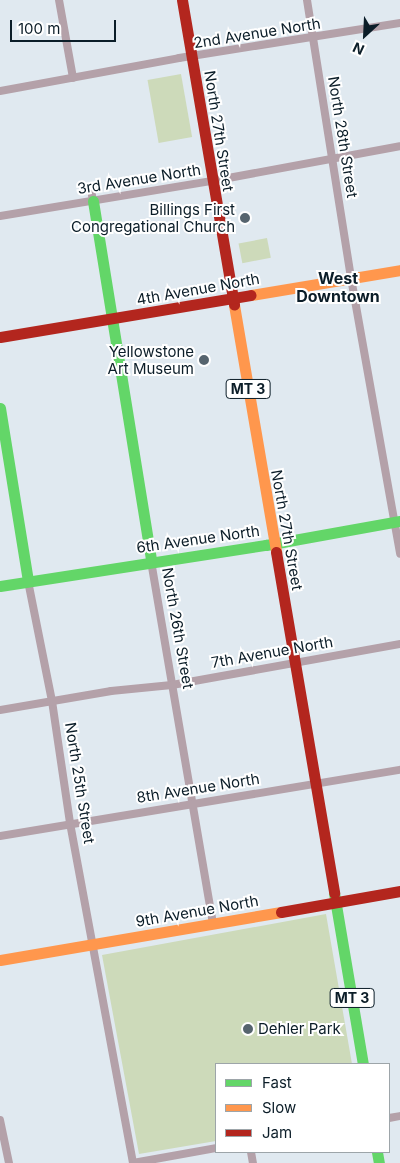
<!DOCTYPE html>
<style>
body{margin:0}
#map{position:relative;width:400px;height:1163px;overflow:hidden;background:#e0e9f0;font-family:Inter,sans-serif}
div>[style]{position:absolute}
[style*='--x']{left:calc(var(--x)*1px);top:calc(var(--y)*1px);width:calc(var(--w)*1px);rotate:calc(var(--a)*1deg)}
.green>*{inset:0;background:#cddaba;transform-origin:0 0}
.street>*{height:8px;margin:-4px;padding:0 4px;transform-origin:4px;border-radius:4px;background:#b4a1a9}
.fast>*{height:11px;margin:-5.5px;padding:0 5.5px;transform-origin:5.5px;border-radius:5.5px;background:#63d668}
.slow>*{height:11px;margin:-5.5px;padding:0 5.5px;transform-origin:5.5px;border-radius:5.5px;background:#ff974d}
.jam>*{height:11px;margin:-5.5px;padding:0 5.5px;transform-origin:5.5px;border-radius:5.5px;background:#b3261e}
.dots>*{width:14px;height:14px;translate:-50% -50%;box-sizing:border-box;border:2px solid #fff;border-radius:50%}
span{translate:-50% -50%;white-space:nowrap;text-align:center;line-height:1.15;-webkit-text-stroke:4px #fff;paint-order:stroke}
.shield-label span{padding:1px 4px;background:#fff;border:1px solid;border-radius:4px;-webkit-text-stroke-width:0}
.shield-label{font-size:14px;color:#0b1d28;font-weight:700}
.street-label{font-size:15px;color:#0b1d28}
.poi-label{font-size:15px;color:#0b1d28}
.right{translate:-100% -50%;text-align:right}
.left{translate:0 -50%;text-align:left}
.neighbourhood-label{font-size:16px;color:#0b1d28;font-weight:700}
.legend{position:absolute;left:215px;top:1063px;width:175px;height:90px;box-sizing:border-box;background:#fff;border:1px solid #9da5a9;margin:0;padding:6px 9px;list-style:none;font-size:15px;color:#0b1d28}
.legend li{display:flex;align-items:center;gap:10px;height:25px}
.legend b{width:25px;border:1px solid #9da5a9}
.north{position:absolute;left:340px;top:10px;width:50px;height:50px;-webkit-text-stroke:4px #fff;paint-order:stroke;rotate:205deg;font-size:14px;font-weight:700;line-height:20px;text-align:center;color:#0b1d28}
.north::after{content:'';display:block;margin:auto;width:18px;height:22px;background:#0b1d28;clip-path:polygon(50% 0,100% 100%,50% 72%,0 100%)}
.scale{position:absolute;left:10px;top:20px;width:106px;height:22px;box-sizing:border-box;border:2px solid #0b1d28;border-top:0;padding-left:6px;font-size:15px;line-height:18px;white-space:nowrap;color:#0b1d28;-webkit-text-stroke:4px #fff;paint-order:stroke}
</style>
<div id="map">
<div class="green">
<i style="left:181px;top:74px;width:64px;height:34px;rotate:80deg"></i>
<i style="left:267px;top:238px;width:20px;height:29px;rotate:79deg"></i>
<i style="clip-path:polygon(326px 914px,352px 1064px,216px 1064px,216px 1141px,139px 1154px,102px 955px)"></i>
</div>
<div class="street">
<i style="--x:59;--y:0;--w:79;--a:79.8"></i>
<i style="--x:307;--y:0;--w:281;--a:81"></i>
<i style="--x:351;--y:278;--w:280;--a:79.9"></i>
<i style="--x:0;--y:91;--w:182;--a:-10.4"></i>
<i style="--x:179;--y:58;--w:224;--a:-9"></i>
<i style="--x:91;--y:189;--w:12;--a:81"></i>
<i style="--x:0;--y:216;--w:215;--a:-9.4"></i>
<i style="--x:212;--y:181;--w:191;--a:-10.5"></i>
<i style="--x:151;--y:561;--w:369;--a:80.3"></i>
<i style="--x:28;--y:581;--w:122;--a:78.7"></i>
<i style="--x:52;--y:701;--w:123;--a:81.6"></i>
<i style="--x:70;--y:823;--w:346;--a:79.5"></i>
<i style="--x:0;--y:710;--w:113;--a:-9.7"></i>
<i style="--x:111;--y:691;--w:61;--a:-5.6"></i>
<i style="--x:172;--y:685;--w:232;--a:-10.2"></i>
<i style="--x:0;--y:836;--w:405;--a:-9.4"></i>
<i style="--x:389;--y:1118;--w:11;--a:-10"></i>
<i style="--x:0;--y:1120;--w:44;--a:78.2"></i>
<i style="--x:251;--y:1152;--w:11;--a:80"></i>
<i style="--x:133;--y:1163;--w:84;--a:-10.2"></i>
</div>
<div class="fast">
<i style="--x:93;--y:201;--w:365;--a:80.8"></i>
<i style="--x:0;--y:408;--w:175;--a:80.8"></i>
<i style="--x:0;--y:586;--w:269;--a:-8.8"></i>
<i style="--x:266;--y:545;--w:136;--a:-10.2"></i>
<i style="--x:334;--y:893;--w:173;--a:80.4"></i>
<i style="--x:377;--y:1152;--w:11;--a:80"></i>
</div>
<div class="slow">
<i style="--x:251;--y:295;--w:151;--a:-9.5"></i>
<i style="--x:234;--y:305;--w:251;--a:80.3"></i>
<i style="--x:0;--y:960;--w:285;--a:-9.7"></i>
</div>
<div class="jam">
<i style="--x:182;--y:0;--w:309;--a:80.3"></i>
<i style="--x:0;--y:337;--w:254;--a:-9.5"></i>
<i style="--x:276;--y:552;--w:346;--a:80.3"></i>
<i style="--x:281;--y:912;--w:121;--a:-10"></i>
</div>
<div class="dots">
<i style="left:245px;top:218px;background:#56646e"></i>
<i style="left:204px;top:360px;background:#56646e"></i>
<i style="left:248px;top:1029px;background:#56646e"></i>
</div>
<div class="shield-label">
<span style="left:248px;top:389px">MT 3</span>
<span style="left:352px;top:998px">MT 3</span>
</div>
<div class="street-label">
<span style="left:257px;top:33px;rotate:-9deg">2nd Avenue North</span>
<span style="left:219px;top:131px;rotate:81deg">North 27th Street</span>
<span style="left:343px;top:137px;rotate:81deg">North 28th Street</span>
<span style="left:139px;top:179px;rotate:-9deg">3rd Avenue North</span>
<span style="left:198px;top:289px;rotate:-10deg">4th Avenue North</span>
<span style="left:287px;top:530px;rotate:80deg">North 27th Street</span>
<span style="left:198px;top:539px;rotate:-8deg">6th Avenue North</span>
<span style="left:178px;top:628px;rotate:80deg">North 26th Street</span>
<span style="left:272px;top:652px;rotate:-10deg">7th Avenue North</span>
<span style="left:80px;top:783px;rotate:81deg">North 25th Street</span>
<span style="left:198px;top:788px;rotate:-9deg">8th Avenue North</span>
<span style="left:197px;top:911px;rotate:-10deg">9th Avenue North</span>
</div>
<div class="poi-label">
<span class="right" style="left:235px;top:218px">Billings First<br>Congregational Church</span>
<span class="right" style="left:194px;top:360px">Yellowstone<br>Art Museum</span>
<span class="left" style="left:258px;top:1029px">Dehler Park</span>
</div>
<div class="neighbourhood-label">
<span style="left:338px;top:287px">West<br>Downtown</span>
</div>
<ul class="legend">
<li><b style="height:6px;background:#63d668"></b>Fast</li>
<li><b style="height:6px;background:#ff974d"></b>Slow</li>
<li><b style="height:6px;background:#b3261e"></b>Jam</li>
</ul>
<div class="north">N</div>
<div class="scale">100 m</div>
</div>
